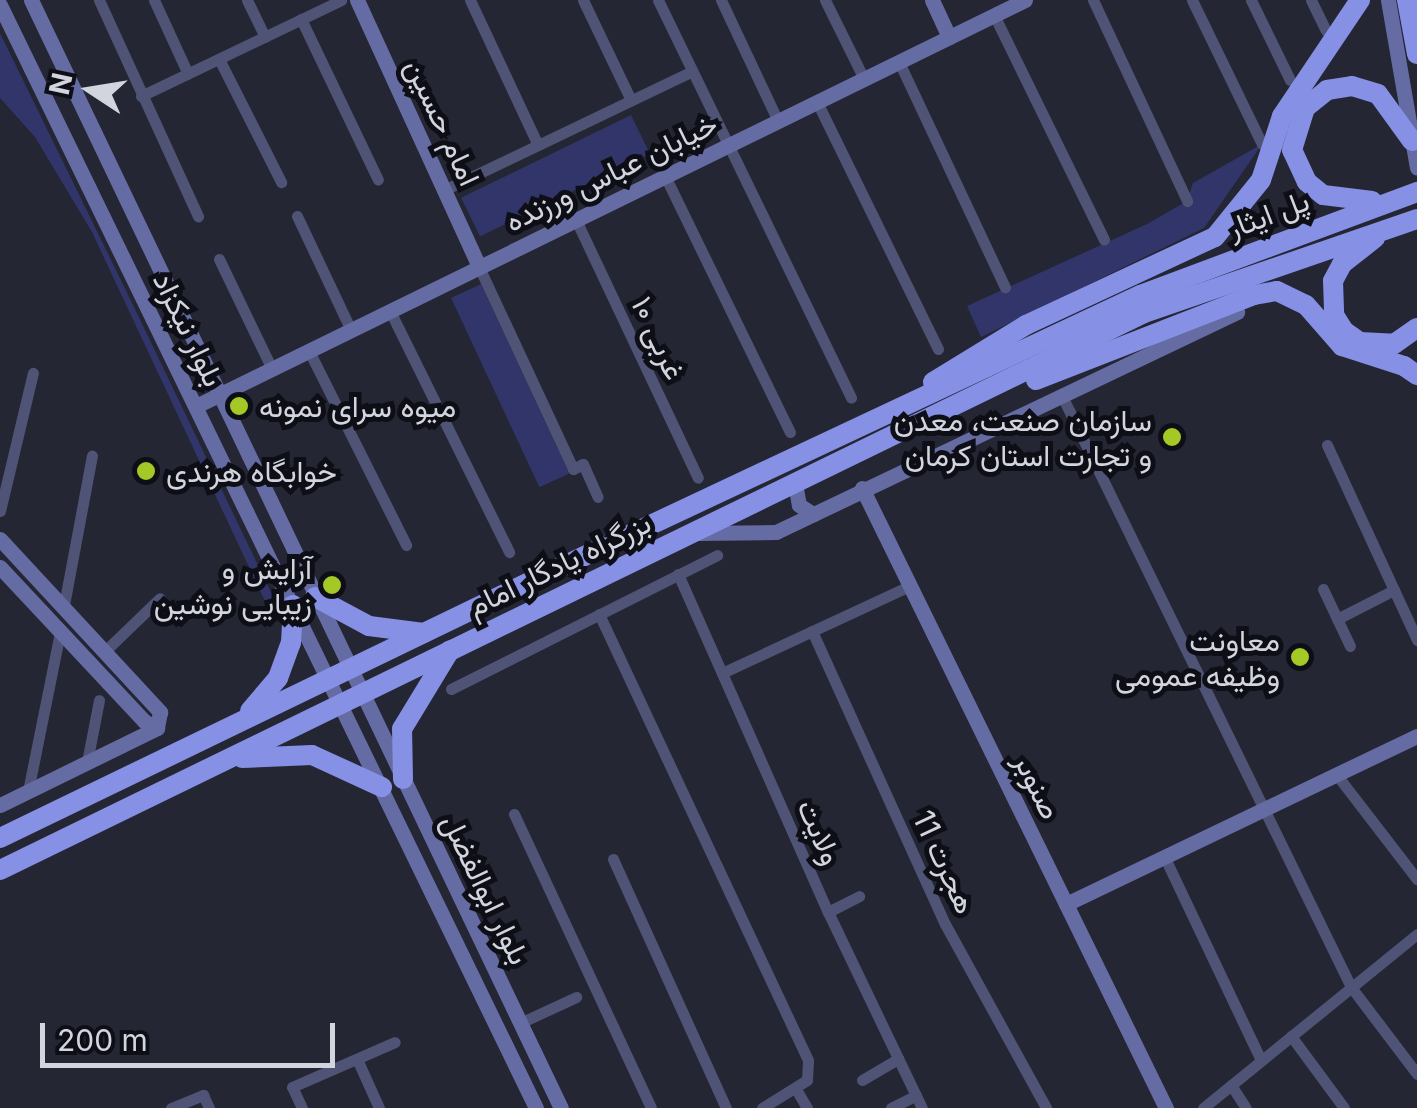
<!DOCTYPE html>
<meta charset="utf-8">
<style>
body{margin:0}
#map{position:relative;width:1417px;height:1108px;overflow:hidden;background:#242634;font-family:Inter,Vazirmatn,sans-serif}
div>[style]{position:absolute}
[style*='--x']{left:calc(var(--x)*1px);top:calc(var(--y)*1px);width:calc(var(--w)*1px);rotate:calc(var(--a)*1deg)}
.green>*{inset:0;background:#313569;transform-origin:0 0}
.street>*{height:11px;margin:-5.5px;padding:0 5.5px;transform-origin:5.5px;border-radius:5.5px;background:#4f5476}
.secondary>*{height:15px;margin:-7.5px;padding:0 7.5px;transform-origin:7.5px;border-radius:7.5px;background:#656ca3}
.highway>*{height:20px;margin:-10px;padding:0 10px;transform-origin:10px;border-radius:10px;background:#8690e5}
.dots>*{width:28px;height:28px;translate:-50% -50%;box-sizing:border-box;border:5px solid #0e0f16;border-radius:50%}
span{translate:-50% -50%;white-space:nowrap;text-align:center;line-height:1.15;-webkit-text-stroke:10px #0e0f16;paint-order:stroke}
.street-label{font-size:30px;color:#d2d4de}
.poi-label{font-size:30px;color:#d2d4de}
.left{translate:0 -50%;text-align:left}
.right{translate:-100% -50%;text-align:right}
.north{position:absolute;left:40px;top:40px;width:100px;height:100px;-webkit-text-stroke:8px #0e0f16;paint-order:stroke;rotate:282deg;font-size:28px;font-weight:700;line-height:40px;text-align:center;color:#d2d4de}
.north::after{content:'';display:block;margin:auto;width:35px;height:45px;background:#d2d4de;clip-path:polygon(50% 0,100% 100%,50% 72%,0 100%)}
.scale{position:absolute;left:40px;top:1023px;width:295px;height:45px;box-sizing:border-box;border:5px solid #d2d4de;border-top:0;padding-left:12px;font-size:30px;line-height:35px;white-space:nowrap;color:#d2d4de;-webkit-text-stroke:8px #0e0f16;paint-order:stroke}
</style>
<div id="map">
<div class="green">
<i style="clip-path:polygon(0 33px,134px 307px,279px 609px,270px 612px,92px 232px,35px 137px,0 98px)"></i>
<i style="left:631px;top:115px;width:43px;height:189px;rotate:64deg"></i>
<i style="clip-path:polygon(1262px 144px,1204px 228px,981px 337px,967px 306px,1147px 224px,1187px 201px,1193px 183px)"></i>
<i style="left:481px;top:284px;width:209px;height:33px;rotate:65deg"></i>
</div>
<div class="street">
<i style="--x:99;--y:0;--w:238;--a:65.4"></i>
<i style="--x:154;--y:0;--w:81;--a:65.3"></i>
<i style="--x:247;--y:0;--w:41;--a:64.1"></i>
<i style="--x:470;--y:0;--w:160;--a:64.9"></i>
<i style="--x:583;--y:0;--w:111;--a:64.4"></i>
<i style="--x:658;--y:0;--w:442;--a:64.1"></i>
<i style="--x:721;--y:0;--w:134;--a:64.8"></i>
<i style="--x:825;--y:0;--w:88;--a:63.7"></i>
<i style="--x:1093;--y:0;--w:222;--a:64.9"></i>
<i style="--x:1192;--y:0;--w:160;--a:64.1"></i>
<i style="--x:1251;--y:0;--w:89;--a:64"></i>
<i style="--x:1311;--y:0;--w:34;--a:64"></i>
<i style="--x:994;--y:15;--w:250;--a:63.9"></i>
<i style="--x:301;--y:19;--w:178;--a:64.4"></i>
<i style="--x:219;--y:59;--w:138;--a:63.2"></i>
<i style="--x:899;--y:62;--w:249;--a:64.8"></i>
<i style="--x:141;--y:96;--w:222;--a:-25.6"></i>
<i style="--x:817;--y:102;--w:275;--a:63.9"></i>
<i style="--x:665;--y:176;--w:285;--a:64"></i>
<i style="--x:444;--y:190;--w:275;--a:-25.6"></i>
<i style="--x:297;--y:216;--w:126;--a:64.7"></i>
<i style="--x:576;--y:220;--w:285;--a:64.7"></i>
<i style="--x:219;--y:259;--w:122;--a:64.3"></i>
<i style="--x:479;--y:267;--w:223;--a:65"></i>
<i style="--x:573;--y:469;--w:11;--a:-27"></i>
<i style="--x:583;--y:464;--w:36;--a:66"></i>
<i style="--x:390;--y:311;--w:269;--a:63.7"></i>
<i style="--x:309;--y:351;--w:217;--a:63.4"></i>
<i style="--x:1061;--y:394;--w:660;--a:63.94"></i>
<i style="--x:1351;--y:987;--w:109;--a:52.8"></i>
<i style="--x:1327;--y:445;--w:215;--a:65.2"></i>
<i style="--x:0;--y:511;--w:142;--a:-76.6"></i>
<i style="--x:678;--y:574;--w:370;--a:66.1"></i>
<i style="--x:828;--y:912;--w:217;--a:64.4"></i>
<i style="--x:1323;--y:589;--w:63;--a:64.7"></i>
<i style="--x:64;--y:605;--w:152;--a:-79.4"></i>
<i style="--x:599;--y:614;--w:493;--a:64.9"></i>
<i style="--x:808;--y:1061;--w:19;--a:93"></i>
<i style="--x:807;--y:1080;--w:53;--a:148.1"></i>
<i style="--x:1337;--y:619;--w:64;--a:-27"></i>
<i style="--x:812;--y:631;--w:322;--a:65.6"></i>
<i style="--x:945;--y:924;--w:210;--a:61.2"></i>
<i style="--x:105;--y:651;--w:76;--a:-43.9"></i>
<i style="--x:722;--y:673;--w:206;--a:-24.9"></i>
<i style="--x:451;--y:689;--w:298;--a:-26.7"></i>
<i style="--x:87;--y:762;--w:63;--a:-79"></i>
<i style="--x:1336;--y:774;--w:133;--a:52.4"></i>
<i style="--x:28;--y:791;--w:162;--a:-78.6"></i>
<i style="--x:514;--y:814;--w:324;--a:65"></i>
<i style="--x:1164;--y:856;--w:226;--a:64.6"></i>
<i style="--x:613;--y:859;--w:273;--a:65.6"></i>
<i style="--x:828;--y:912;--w:35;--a:-27"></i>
<i style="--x:520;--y:1023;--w:62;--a:-24.9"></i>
<i style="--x:1291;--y:1036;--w:89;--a:53.6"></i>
<i style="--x:357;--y:1059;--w:54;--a:65.8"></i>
<i style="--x:862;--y:1080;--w:42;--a:-30.3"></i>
<i style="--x:1231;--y:1085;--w:27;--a:57"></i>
<i style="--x:796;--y:1089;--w:22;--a:60"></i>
<i style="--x:171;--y:1108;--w:35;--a:-22"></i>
<i style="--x:203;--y:1095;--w:14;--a:65"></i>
<i style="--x:302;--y:1108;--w:23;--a:-115"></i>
<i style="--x:292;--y:1087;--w:112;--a:-23.6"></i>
<i style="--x:891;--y:1108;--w:28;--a:-27"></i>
<i style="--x:1203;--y:1108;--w:276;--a:-39.1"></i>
</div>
<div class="secondary">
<i style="--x:31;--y:0;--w:1228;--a:64.44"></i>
<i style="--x:357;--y:0;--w:294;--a:65.4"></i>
<i style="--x:932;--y:0;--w:41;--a:65.3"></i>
<i style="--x:1388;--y:0;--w:170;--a:80.2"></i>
<i style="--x:0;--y:5;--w:1226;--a:64.08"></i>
<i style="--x:196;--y:406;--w:923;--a:-26.09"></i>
<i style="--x:795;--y:483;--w:22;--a:80"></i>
<i style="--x:799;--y:505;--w:17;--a:33"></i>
<i style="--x:862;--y:488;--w:691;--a:63.88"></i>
<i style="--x:696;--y:533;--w:80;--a:-0.7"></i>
<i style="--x:776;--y:532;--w:511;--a:-25.51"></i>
<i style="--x:0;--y:539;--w:236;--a:47.2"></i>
<i style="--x:160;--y:712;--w:16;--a:101"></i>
<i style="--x:0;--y:567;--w:211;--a:46.9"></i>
<i style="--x:144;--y:721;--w:15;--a:28"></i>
<i style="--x:0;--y:805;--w:175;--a:-26.1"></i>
<i style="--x:1066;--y:904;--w:389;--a:-25.6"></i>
</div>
<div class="highway">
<i style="--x:1407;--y:0;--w:55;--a:79.5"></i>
<i style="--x:1372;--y:201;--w:49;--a:-173"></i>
<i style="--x:1323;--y:195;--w:21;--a:-141"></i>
<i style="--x:1307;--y:182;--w:35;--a:-115"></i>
<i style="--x:1292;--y:150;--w:44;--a:-72.8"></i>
<i style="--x:1305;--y:108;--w:28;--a:-39"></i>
<i style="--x:1327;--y:90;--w:25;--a:-9"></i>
<i style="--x:1352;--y:86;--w:27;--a:17"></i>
<i style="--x:1378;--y:94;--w:58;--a:54.1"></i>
<i style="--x:1375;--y:238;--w:42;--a:141.8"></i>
<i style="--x:1342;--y:264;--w:19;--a:118"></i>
<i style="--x:1333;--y:281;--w:34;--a:88"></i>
<i style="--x:1334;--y:315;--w:19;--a:58"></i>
<i style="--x:1344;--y:331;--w:19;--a:35"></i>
<i style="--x:1360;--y:342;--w:34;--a:3"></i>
<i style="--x:1394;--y:344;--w:28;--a:-35"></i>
<i style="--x:1036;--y:380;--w:234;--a:-21.3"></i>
<i style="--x:1254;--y:295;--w:23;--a:-10"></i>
<i style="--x:1277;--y:291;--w:32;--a:26"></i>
<i style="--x:1306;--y:305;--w:55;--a:48.7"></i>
<i style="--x:1342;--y:346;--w:65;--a:17.9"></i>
<i style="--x:1404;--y:366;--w:16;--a:35"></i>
<i style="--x:933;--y:382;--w:109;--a:-31.5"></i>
<i style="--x:1026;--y:325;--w:208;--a:-25"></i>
<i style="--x:1215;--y:237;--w:73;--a:-51.1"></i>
<i style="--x:1261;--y:180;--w:67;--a:-71.8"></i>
<i style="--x:1282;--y:116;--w:140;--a:-56.1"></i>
<i style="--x:315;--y:597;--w:61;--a:28.2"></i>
<i style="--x:369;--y:626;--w:55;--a:7.3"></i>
<i style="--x:250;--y:711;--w:43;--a:-49.7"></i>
<i style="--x:278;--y:678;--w:37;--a:-70"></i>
<i style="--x:291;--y:643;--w:38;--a:-87"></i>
<i style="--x:242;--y:758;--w:70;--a:-2.5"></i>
<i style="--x:312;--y:755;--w:77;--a:24.6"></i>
<i style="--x:403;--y:779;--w:50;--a:-91.1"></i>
<i style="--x:402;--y:729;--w:92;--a:-58.7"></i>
<i style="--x:0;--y:838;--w:604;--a:-25.8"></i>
<i style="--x:544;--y:575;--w:658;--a:-25.16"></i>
<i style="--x:1140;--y:295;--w:296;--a:-20.4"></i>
<i style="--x:0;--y:870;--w:1272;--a:-25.96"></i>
<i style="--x:1144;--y:313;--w:289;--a:-19"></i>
</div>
<div class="dots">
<i style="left:239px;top:406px;background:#a4c825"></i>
<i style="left:1172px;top:437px;background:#a4c825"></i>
<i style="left:146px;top:471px;background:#a4c825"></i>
<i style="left:332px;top:585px;background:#a4c825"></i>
<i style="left:1300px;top:657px;background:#a4c825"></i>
</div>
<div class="street-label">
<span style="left:443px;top:122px;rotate:65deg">امام حسین</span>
<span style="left:611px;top:172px;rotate:-26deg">خیابان عباس ورزنده</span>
<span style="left:1268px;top:214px;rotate:-21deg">پل ایثار</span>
<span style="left:189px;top:329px;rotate:64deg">بلوار نیکزاد</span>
<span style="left:659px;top:338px;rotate:65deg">غربی ۱۰</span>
<span style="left:559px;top:564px;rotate:-26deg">بزرگراه یادگار امام</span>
<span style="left:1038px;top:786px;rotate:64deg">صنوبر</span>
<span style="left:820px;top:832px;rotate:66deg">ولایت</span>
<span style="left:945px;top:862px;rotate:65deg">هجرت 11</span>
<span style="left:486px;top:889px;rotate:64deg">بلوار ابوالفضل</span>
</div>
<div class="poi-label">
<span class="left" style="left:259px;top:406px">میوه سرای نمونه</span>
<span class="right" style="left:1152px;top:437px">سازمان صنعت، معدن<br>و تجارت استان کرمان</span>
<span class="left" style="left:166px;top:471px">خوابگاه هرندی</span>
<span class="right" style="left:312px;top:585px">آرایش و<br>زیبایی نوشین</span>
<span class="right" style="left:1280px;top:657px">معاونت<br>وظیفه عمومی</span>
</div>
<div class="north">N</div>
<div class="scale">200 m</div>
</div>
